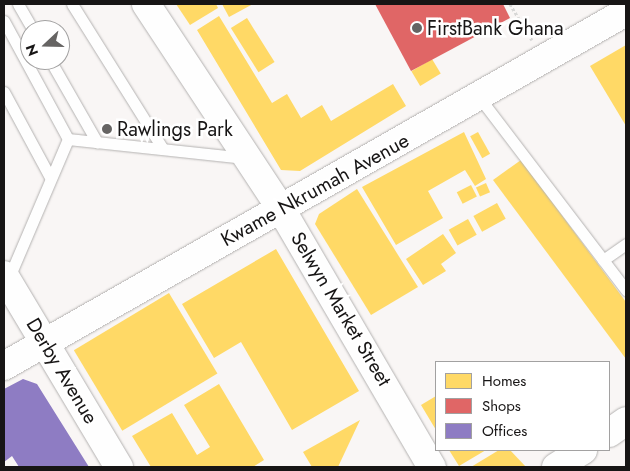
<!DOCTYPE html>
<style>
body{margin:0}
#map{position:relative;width:630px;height:471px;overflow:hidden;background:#f9f6f5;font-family:Jost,sans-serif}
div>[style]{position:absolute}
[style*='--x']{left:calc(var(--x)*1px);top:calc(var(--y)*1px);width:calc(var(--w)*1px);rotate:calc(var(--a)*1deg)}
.homes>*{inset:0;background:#ffd966;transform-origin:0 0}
.shops>*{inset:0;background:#e06666}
.offices>*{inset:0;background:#8e7cc3}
.path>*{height:3px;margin-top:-1.5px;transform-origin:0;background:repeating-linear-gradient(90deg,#d7d7d6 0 2.5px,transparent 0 5px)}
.roads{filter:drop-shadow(0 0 1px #b4b2b1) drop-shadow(0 0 1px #b4b2b1)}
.service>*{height:11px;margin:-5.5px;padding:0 5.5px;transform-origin:5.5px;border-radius:5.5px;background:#fefefe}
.secondary>*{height:28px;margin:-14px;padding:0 14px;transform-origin:14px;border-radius:14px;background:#fefefe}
.dots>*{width:14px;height:14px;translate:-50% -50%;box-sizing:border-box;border:2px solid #fff;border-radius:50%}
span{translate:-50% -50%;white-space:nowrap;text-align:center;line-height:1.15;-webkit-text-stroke:5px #fff;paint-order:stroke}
.poi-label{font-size:20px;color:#171515}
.left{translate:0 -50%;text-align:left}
.street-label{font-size:20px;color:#171515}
.frame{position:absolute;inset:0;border:5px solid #171515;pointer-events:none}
.legend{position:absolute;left:435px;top:361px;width:175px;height:90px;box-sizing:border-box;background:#fff;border:1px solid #a2a1a1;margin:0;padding:6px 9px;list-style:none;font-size:15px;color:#171515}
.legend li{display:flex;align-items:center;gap:10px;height:25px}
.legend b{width:25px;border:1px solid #a2a1a1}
.north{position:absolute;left:20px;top:20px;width:50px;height:50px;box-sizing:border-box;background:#fff;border:1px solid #a2a1a1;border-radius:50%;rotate:249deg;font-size:14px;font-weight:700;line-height:20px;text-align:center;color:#171515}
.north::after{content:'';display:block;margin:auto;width:18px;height:22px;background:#666463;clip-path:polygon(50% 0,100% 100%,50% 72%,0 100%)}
</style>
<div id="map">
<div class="homes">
<i style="clip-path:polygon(176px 4px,216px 4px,218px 8px,190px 25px)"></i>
<i style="clip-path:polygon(222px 4px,253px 4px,229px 17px)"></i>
<i style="clip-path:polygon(219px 16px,272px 103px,287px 94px,301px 118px,322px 105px,331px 121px,393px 84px,406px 106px,300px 171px,281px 170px,197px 30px)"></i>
<i style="left:247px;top:18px;width:52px;height:19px;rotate:58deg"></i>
<i style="clip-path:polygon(626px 45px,626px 126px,590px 66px)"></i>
<i style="left:432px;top:59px;width:17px;height:24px;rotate:59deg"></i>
<i style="clip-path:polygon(464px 132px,486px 179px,475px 186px,465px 170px,428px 191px,443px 218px,396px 245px,362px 187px)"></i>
<i style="left:478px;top:132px;width:25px;height:9px;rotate:61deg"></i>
<i style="clip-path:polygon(521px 160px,626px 302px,626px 359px,493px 180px)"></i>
<i style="left:486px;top:183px;width:10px;height:11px;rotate:66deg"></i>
<i style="left:471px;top:185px;width:13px;height:16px;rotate:63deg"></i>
<i style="clip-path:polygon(357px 189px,418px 287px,371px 315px,315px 224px,319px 214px)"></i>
<i style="left:497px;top:203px;width:18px;height:27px;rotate:61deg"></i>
<i style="left:468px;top:219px;width:18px;height:22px;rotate:61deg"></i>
<i style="clip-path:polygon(443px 234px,456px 253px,441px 264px,446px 271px,423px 285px,406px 259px)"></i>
<i style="clip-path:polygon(276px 249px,359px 391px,292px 430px,241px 342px,214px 358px,182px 304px)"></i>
<i style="left:169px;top:293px;width:94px;height:111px;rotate:59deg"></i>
<i style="clip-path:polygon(219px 384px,264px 460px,253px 467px,151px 467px,132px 436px,172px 413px,197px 455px,210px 447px,184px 405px)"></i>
<i style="clip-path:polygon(436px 396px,436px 430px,421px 405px)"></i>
<i style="clip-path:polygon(360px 420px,338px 467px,312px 467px,303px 452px)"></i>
<i style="clip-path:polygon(449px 450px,486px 450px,459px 466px)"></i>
<i style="clip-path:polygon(499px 450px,510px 450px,526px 467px,471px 467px)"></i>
</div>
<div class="shops">
<i style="clip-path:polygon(375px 4px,503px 4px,510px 18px,411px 71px)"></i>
</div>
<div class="offices">
<i style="clip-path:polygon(23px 379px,37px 384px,89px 467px,19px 467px,12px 456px,4px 462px,4px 389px)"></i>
</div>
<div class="path">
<i style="--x:510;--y:4;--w:42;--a:58.6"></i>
</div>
<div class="roads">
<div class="service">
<i style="--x:18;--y:4;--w:30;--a:60"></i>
<i style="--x:72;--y:4;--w:171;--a:57.9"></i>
<i style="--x:4;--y:21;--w:134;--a:61.5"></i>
<i style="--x:68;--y:139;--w:153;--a:113.1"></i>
<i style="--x:50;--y:60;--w:95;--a:60.2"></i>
<i style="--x:4;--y:92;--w:97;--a:61.6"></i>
<i style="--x:479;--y:97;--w:243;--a:52.7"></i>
<i style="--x:68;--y:139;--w:178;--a:6.1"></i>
<i style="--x:603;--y:260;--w:28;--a:-35"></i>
</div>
<div class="secondary">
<i style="--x:146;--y:4;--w:245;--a:56.6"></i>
<i style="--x:281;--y:209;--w:299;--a:59.7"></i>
<i style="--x:4;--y:275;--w:224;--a:59.1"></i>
<i style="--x:4;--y:366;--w:716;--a:-29.65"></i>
<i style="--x:609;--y:433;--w:21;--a:-35"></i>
<i style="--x:556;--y:467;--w:32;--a:-32"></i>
</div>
</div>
<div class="dots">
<i style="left:417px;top:28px;background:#666463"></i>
<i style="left:107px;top:129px;background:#666463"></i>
</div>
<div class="poi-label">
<span class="left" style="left:427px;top:28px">FirstBank Ghana</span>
<span class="left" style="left:117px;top:129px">Rawlings Park</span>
</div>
<div class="street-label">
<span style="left:315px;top:190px;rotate:-29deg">Kwame Nkrumah Avenue</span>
<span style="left:341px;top:309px;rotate:59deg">Selwyn Market Street</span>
<span style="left:62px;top:371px;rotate:59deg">Derby Avenue</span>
</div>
<div class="frame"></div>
<ul class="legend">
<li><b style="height:14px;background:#ffd966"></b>Homes</li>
<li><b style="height:14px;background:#e06666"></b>Shops</li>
<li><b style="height:14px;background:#8e7cc3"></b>Offices</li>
</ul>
<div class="north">N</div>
</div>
